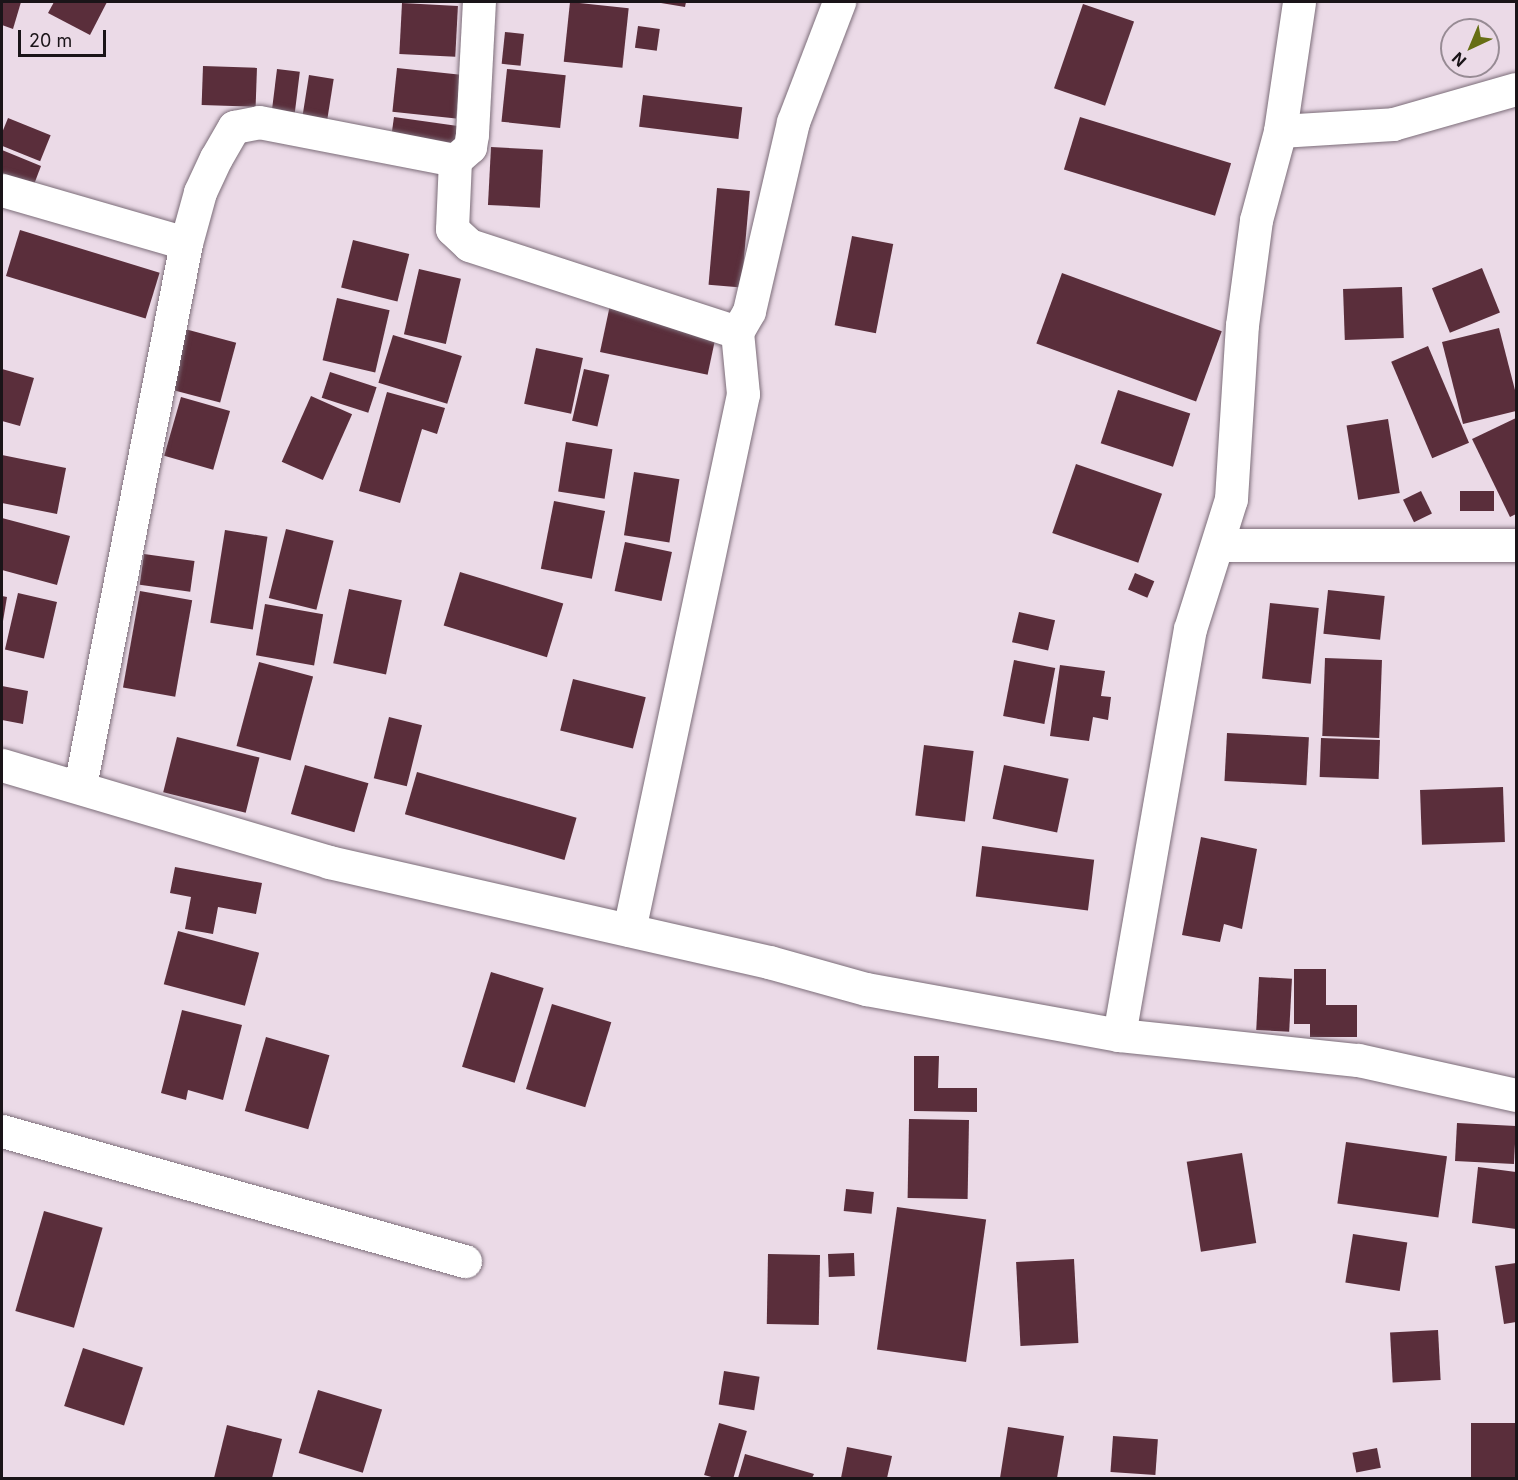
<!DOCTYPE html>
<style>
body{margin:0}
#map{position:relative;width:1518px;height:1480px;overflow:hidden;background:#ebdae7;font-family:Inter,sans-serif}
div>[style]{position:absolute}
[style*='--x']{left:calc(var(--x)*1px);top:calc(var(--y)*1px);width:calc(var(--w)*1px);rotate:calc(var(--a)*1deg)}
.building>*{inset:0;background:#5a2e3b;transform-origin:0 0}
.roads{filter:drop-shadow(0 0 2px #7c6d79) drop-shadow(0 0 2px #7c6d79)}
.minor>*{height:33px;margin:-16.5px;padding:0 16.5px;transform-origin:16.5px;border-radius:16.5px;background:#fff}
span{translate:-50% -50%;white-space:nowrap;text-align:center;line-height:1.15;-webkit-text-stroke:6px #ebdae7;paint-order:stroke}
.frame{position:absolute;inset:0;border:3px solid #1a1418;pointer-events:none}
.north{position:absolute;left:1440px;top:18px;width:60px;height:60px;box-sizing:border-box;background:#ebdae7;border:2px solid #978b94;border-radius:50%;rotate:224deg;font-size:16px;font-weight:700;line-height:24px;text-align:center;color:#1a1418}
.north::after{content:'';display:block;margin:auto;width:21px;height:27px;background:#676e14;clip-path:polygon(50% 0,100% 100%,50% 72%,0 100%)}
.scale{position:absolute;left:18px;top:30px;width:88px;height:27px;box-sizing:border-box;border:3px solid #1a1418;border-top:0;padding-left:8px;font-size:18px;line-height:21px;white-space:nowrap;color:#1a1418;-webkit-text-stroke:4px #ebdae7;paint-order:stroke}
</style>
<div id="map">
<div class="building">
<i style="clip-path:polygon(2px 2px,21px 2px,13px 29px,2px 25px)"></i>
<i style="clip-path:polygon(54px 2px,107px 2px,90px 35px,48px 13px)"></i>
<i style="left:570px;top:2px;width:59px;height:60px;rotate:6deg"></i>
<i style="clip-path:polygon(655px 2px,686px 2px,685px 7px)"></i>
<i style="left:402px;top:3px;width:56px;height:51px;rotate:3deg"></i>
<i style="left:1083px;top:4px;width:54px;height:89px;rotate:19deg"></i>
<i style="left:638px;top:26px;width:22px;height:22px;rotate:8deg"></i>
<i style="left:505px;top:32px;width:19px;height:32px;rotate:6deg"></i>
<i style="left:203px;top:66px;width:54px;height:39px;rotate:2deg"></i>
<i style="left:397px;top:68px;width:64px;height:44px;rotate:6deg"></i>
<i style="left:277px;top:69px;width:23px;height:51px;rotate:7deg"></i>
<i style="left:507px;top:69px;width:59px;height:53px;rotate:6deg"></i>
<i style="left:309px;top:75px;width:25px;height:43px;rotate:9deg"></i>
<i style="left:643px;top:95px;width:100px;height:32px;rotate:7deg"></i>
<i style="left:394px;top:117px;width:68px;height:22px;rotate:8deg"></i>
<i style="left:1080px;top:117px;width:158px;height:55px;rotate:17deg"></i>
<i style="left:8px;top:118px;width:46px;height:28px;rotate:22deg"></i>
<i style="left:491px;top:147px;width:52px;height:58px;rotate:3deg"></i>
<i style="clip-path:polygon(2px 150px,41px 166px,33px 187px,2px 175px)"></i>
<i style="left:717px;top:188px;width:33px;height:97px;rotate:5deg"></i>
<i style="left:20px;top:230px;width:146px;height:48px;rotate:17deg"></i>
<i style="left:852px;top:236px;width:42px;height:91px;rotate:11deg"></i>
<i style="left:353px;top:240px;width:58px;height:49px;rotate:14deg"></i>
<i style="left:1482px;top:268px;width:48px;height:54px;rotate:68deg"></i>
<i style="left:419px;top:269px;width:43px;height:67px;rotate:13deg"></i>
<i style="left:1062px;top:273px;width:170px;height:75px;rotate:20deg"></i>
<i style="left:1402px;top:287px;width:51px;height:59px;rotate:88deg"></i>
<i style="left:337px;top:298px;width:54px;height:64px;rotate:13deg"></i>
<i style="left:610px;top:305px;width:110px;height:48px;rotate:12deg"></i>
<i style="clip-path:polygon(1499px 328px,1516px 394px,1516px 411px,1463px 424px,1442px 342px)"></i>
<i style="left:185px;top:329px;width:53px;height:62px;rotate:15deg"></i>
<i style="left:393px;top:335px;width:72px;height:50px;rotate:17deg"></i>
<i style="left:1428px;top:346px;width:105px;height:40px;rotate:67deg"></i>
<i style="left:536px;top:348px;width:48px;height:57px;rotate:12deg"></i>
<i style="clip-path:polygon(2px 369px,34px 378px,20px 426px,2px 421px)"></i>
<i style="left:584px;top:369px;width:26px;height:53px;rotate:13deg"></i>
<i style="left:330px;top:372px;width:49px;height:27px;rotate:18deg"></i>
<i style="left:1118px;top:390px;width:76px;height:56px;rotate:18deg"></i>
<i style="clip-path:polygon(387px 392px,445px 408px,437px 434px,422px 429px,400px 503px,359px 491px)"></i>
<i style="left:311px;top:396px;width:45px;height:72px;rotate:24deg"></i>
<i style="left:181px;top:397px;width:51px;height:61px;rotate:16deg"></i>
<i style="clip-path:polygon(1516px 418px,1516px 514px,1510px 517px,1472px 439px)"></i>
<i style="left:1388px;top:419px;width:75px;height:42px;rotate:81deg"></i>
<i style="left:566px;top:442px;width:47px;height:50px;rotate:9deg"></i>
<i style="clip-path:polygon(2px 455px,66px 468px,57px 514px,2px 503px)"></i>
<i style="left:1076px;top:464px;width:91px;height:73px;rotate:19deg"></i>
<i style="left:634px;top:472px;width:46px;height:64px;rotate:9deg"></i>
<i style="left:1421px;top:491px;width:25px;height:20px;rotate:64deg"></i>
<i style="left:1460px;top:491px;width:34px;height:20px"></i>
<i style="left:554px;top:501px;width:52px;height:69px;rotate:11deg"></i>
<i style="clip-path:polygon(2px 518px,70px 536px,57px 585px,2px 570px)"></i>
<i style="left:286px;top:529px;width:49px;height:71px;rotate:14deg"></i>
<i style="left:225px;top:530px;width:43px;height:94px;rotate:9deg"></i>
<i style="left:625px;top:542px;width:48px;height:50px;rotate:12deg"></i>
<i style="left:144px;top:554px;width:51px;height:31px;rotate:8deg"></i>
<i style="left:460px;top:572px;width:108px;height:56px;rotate:17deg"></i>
<i style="left:1135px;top:573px;width:21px;height:18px;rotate:23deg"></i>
<i style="left:349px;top:589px;width:54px;height:76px;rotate:12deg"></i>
<i style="left:1328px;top:590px;width:57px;height:44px;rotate:6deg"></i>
<i style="left:140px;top:591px;width:53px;height:98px;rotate:10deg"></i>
<i style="left:18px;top:593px;width:40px;height:58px;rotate:13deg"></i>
<i style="clip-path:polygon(2px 596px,7px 597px,3px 621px,2px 621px)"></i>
<i style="left:1270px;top:603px;width:49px;height:76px;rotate:6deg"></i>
<i style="left:265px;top:604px;width:59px;height:52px;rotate:10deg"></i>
<i style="left:1019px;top:612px;width:37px;height:31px;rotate:13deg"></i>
<i style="left:1325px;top:658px;width:57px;height:78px;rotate:2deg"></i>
<i style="left:1014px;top:660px;width:42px;height:57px;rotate:11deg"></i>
<i style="left:259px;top:662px;width:56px;height:87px;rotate:15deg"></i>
<i style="clip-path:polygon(1060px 665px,1105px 671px,1101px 696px,1111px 697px,1108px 720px,1093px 717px,1089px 741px,1050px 736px)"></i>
<i style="left:573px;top:679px;width:75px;height:53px;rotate:14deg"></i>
<i style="clip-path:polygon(2px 686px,28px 691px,23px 724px,2px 720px)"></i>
<i style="left:389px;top:717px;width:34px;height:63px;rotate:14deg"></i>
<i style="left:1227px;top:733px;width:82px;height:48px;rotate:3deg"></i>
<i style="left:177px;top:737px;width:85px;height:57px;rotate:14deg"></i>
<i style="left:1321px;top:738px;width:59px;height:39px;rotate:2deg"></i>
<i style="left:924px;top:745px;width:50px;height:71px;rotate:7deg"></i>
<i style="left:305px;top:765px;width:66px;height:51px;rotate:16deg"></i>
<i style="left:1004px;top:765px;width:66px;height:55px;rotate:12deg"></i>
<i style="left:417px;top:772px;width:166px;height:44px;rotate:16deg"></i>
<i style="left:1503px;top:787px;width:55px;height:83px;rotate:88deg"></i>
<i style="clip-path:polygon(1201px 837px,1257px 849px,1242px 929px,1224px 924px,1220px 942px,1182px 935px)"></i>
<i style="left:982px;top:846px;width:113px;height:51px;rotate:7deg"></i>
<i style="clip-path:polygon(175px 867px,262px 883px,256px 914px,218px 907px,213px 934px,185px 929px,191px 897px,170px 893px)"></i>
<i style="left:178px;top:931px;width:84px;height:55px;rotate:15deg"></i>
<i style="clip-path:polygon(1294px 969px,1326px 969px,1326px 1005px,1357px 1005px,1357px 1037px,1310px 1037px,1310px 1024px,1294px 1024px)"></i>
<i style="left:491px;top:972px;width:55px;height:99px;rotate:17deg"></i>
<i style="left:1259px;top:977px;width:33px;height:53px;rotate:3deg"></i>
<i style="left:552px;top:1004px;width:62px;height:89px;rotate:17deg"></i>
<i style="clip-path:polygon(182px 1010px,242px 1025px,223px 1100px,188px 1090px,186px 1100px,161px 1093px)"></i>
<i style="left:266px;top:1037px;width:66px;height:77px;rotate:16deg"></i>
<i style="clip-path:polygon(914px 1056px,939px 1056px,938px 1088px,977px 1088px,977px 1112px,914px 1111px)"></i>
<i style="left:909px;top:1119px;width:60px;height:79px;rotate:1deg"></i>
<i style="left:1457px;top:1123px;width:59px;height:38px;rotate:3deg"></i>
<i style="left:1346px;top:1142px;width:102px;height:62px;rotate:8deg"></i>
<i style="left:1242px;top:1153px;width:91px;height:56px;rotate:81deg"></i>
<i style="clip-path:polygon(1478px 1167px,1516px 1172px,1516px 1229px,1472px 1223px)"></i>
<i style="left:846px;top:1189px;width:28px;height:22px;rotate:6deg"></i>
<i style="left:897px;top:1207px;width:90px;height:144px;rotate:8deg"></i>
<i style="left:44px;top:1211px;width:61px;height:104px;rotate:16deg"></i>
<i style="left:1353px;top:1234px;width:55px;height:49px;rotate:9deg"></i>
<i style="left:854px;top:1253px;width:23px;height:26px;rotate:88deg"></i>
<i style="left:768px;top:1254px;width:52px;height:70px;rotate:1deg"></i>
<i style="left:1074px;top:1259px;width:84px;height:58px;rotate:87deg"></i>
<i style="clip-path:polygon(1516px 1263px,1516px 1322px,1504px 1324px,1495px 1266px)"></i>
<i style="left:1438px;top:1330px;width:50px;height:48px;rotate:87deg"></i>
<i style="left:83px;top:1348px;width:63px;height:61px;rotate:18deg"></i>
<i style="left:724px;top:1371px;width:36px;height:34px;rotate:9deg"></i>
<i style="left:318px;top:1390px;width:67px;height:66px;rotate:17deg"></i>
<i style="left:719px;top:1423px;width:29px;height:54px;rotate:16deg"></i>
<i style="left:1516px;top:1423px;width:55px;height:45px;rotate:90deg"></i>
<i style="clip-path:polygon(227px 1425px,282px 1439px,272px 1478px,214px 1478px)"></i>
<i style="clip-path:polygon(1008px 1427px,1064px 1436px,1057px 1478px,1000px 1478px)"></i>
<i style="left:1113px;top:1436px;width:45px;height:36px;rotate:4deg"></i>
<i style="clip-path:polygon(847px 1447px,892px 1456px,887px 1478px,841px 1478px)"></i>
<i style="left:1377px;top:1448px;width:20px;height:25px;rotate:79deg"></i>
<i style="clip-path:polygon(745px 1454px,814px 1474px,812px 1478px,738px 1478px)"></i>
</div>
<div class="roads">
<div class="minor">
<i style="--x:1280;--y:131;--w:113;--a:-3.5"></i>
<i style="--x:1393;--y:124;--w:128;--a:-15.9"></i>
<i style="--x:455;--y:160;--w:69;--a:92.5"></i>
<i style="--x:452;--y:229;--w:23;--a:43"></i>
<i style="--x:469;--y:245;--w:282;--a:18"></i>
<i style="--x:737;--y:332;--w:24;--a:-60"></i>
<i style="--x:749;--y:311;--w:194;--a:-76.9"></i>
<i style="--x:793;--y:122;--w:129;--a:-69"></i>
<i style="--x:2;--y:190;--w:191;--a:16.1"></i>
<i style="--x:1219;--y:545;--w:297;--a:0"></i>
<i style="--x:2;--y:765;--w:341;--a:16.5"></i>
<i style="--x:329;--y:862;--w:451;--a:12.8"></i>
<i style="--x:769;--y:962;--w:101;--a:15.6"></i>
<i style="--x:866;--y:989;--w:257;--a:10.3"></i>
<i style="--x:1119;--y:1035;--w:240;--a:6"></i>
<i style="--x:1358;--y:1060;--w:162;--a:12.5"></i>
<i style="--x:80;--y:786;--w:553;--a:-78.95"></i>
<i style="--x:186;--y:243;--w:53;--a:-74.6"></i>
<i style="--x:200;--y:192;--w:38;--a:-65"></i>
<i style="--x:216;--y:158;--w:36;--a:-60"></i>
<i style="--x:234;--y:127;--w:25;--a:-11"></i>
<i style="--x:259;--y:122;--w:200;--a:11"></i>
<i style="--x:455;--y:160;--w:20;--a:-41"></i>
<i style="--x:470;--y:147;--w:13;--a:-81"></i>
<i style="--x:472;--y:134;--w:132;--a:-87"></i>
<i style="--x:629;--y:930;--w:548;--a:-77.99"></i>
<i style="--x:743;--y:394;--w:62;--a:-95.5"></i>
<i style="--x:1119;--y:1035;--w:412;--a:-80.1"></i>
<i style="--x:1190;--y:629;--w:136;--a:-72.5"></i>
<i style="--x:1231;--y:499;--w:174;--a:-86.4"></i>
<i style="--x:1242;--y:325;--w:106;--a:-82.4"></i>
<i style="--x:1256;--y:220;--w:92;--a:-74.9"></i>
<i style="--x:1280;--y:131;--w:130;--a:-81.6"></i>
<i style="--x:2;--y:1131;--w:481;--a:15.7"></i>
</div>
</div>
<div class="frame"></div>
<div class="north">N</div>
<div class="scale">20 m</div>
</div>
